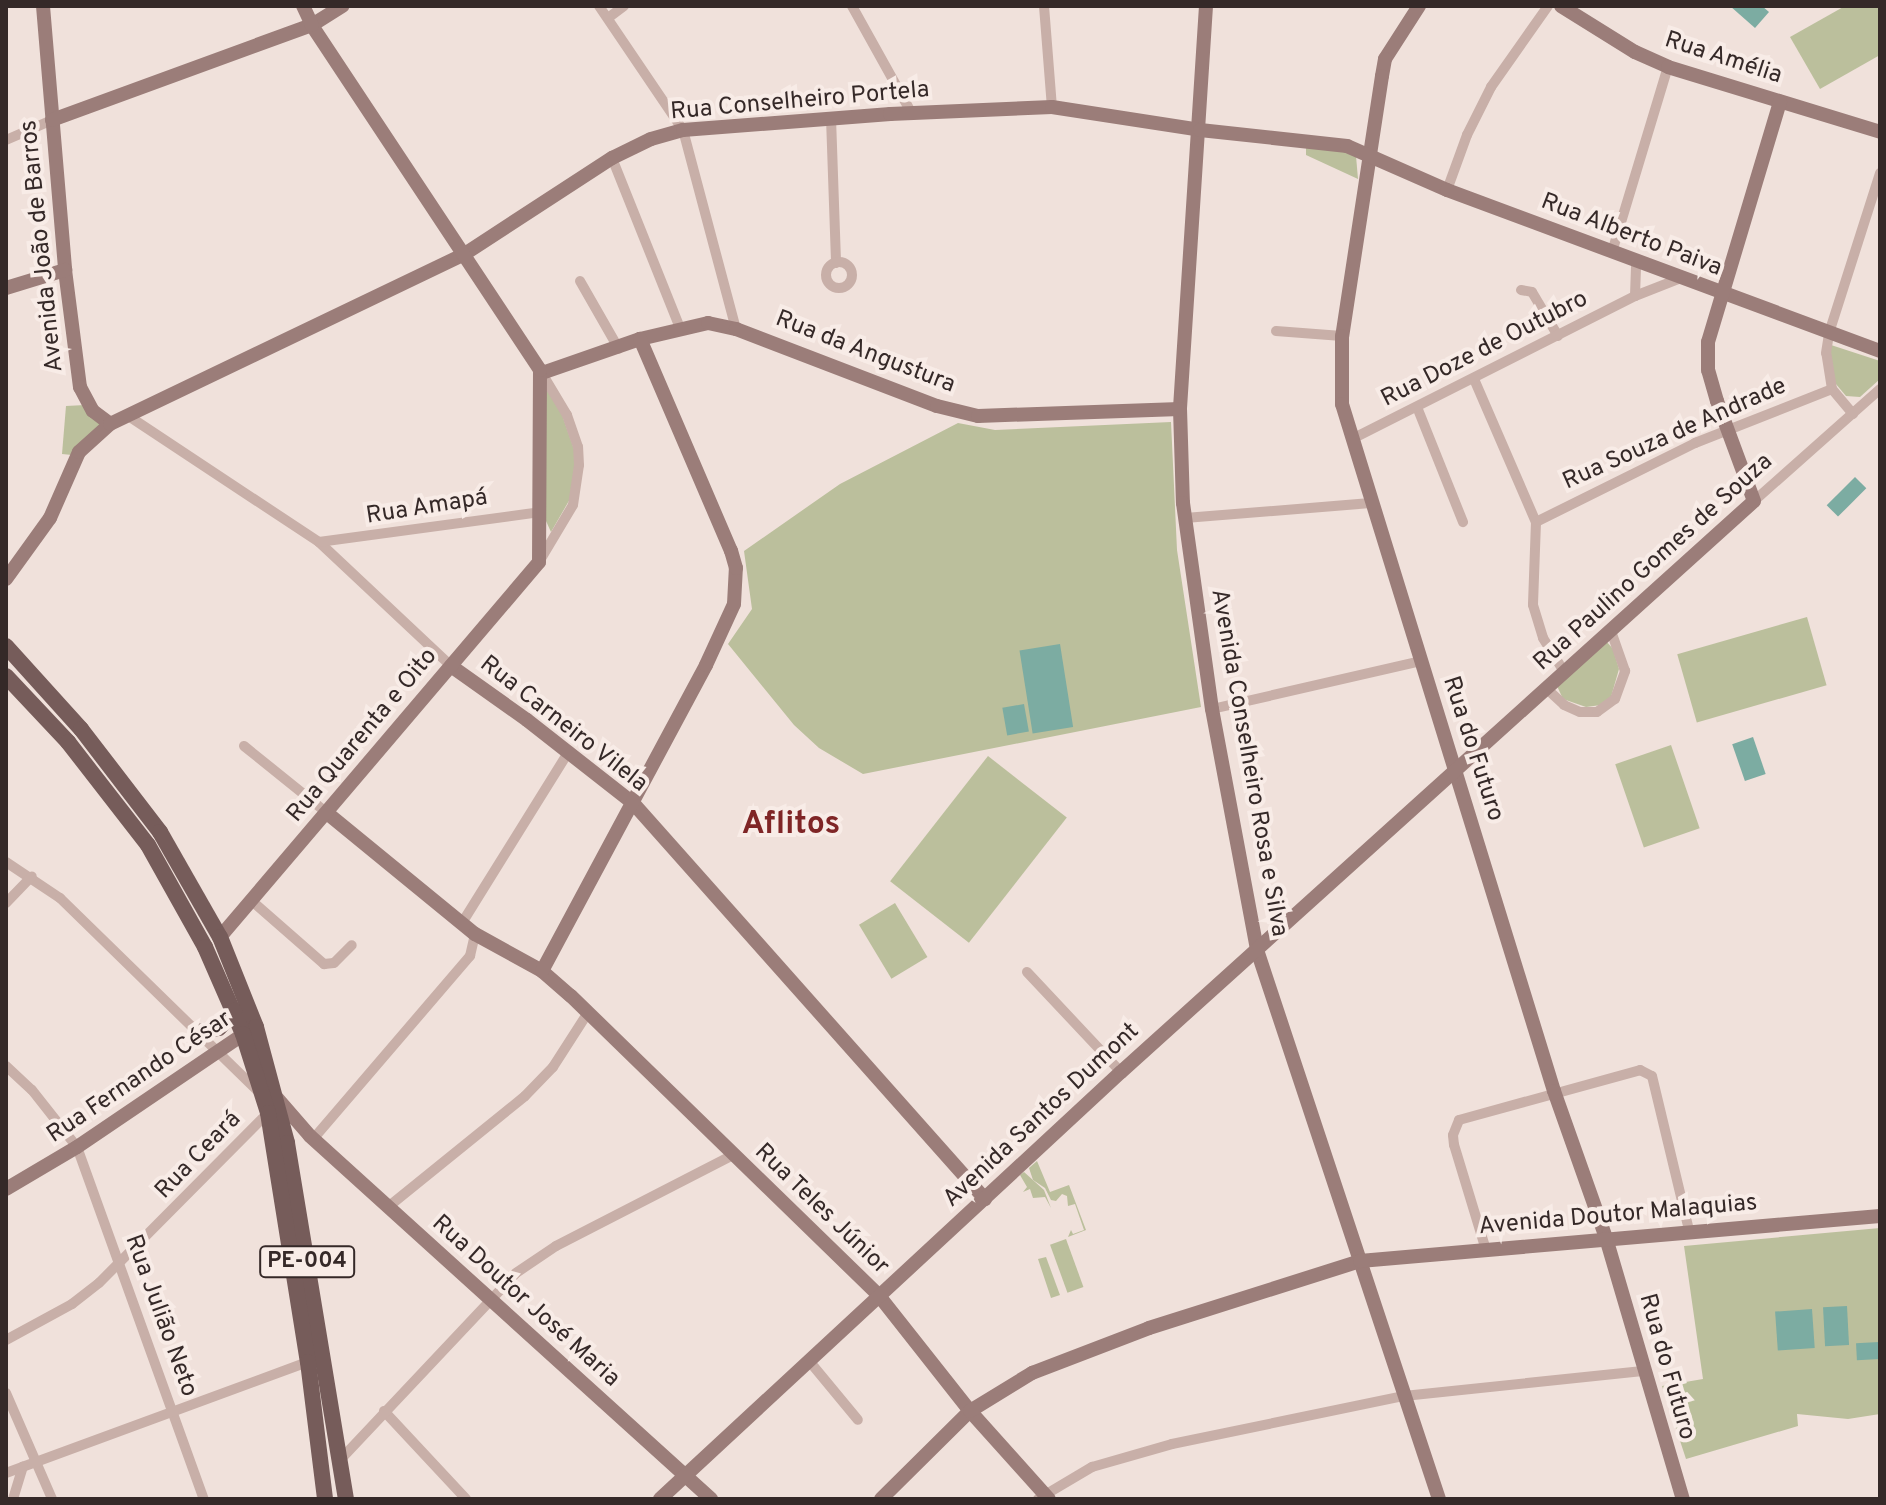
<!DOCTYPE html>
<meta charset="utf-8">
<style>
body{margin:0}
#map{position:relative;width:1886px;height:1505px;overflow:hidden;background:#f0e1db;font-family:Overpass,sans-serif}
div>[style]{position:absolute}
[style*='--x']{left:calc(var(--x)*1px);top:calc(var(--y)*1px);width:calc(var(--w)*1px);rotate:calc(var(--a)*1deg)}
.green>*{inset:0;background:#bbbf9c;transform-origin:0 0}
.water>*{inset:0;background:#7caca2;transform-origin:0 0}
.street>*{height:10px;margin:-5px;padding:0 5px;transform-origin:5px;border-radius:5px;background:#c8afa8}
.street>.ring{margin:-5px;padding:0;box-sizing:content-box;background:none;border:10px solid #c8afa8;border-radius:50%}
.secondary>*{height:14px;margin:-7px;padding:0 7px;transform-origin:7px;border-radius:7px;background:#9b7d79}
.primary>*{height:16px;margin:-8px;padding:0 8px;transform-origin:8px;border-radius:8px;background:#765c5a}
span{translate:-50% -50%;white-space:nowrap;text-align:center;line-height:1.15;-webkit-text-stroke:8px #f8ece7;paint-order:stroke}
.shield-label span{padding:2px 6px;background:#f8ece7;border:2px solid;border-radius:6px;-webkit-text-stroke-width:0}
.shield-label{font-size:22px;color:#352928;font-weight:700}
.street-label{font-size:24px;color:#352928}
.district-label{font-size:32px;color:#7f2526;font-weight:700}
.frame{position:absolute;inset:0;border:8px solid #352928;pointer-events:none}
</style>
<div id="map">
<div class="green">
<i style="clip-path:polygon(1845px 6px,1878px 6px,1880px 55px,1820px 89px,1790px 37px)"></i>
<i style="clip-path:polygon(1306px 147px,1345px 149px,1356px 156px,1358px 179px,1306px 155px)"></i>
<i style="clip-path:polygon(1831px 345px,1880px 361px,1880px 379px,1860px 397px,1846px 396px,1830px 377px)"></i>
<i style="clip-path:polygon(545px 386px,558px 403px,576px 455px,570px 499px,551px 532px,546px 521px)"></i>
<i style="clip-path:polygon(85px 405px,110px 424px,72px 455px,62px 454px,66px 406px)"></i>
<i style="clip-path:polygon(1171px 422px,1177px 550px,1201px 707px,863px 774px,819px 748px,794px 725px,728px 644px,752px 609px,744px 551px,840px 484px,958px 423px,995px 430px)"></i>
<i style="left:1807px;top:617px;width:71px;height:135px;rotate:74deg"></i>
<i style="clip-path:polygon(1607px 642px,1613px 649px,1619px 669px,1611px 697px,1601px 705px,1586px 707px,1563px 699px,1557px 686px)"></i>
<i style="left:1671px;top:745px;width:88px;height:59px;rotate:71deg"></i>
<i style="left:988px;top:756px;width:100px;height:159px;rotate:38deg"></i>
<i style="left:895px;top:903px;width:63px;height:42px;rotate:59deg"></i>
<i style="clip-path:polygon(1037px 1161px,1050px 1192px,1069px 1185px,1086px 1230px,1068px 1237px,1071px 1230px,1073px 1234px,1084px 1230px,1075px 1204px,1068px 1206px,1067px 1196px,1062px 1194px,1056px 1201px,1051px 1200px,1045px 1188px,1033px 1180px,1029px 1168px)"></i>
<i style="clip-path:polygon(1024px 1172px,1044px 1190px,1051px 1208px,1045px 1197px,1033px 1198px,1030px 1189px,1023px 1192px,1027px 1187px,1020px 1175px)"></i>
<i style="clip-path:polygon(1880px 1228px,1880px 1414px,1848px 1419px,1797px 1414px,1798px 1426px,1686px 1459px,1662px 1386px,1703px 1379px,1684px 1246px)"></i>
<i style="left:1066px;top:1239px;width:51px;height:17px;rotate:70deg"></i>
<i style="clip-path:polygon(1046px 1257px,1060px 1295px,1051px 1298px,1038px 1259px)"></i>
</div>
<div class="water">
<i style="clip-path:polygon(1730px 6px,1762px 6px,1769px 12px,1755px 28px)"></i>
<i style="left:1855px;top:477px;width:16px;height:40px;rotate:45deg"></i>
<i style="left:1060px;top:644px;width:84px;height:41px;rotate:81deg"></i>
<i style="left:1024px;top:704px;width:28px;height:22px;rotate:80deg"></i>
<i style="left:1753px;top:737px;width:39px;height:22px;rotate:71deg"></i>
<i style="left:1847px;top:1306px;width:39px;height:24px;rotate:87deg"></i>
<i style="left:1812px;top:1309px;width:39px;height:37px;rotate:86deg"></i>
<i style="left:1879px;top:1342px;width:17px;height:23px;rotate:87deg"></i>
</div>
<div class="street">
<i style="--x:599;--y:6;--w:150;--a:55.9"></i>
<i style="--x:683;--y:130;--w:206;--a:75.1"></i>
<i style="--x:852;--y:6;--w:121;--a:60.9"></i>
<i style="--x:1044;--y:6;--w:101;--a:85.5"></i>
<i style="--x:608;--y:18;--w:20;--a:-37"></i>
<i style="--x:831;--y:118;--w:145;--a:88"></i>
<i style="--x:6;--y:140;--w:50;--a:-23.5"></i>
<i style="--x:612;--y:158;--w:183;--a:68.2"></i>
<i style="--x:1447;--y:190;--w:59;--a:-70"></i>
<i style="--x:1467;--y:135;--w:54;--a:-63.4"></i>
<i style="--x:1491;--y:87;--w:99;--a:-54.9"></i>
<i style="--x:1612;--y:252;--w:193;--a:-73.2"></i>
<i class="ring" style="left:826px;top:262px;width:16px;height:16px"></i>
<i style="--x:580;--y:281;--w:78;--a:60.2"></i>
<i style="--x:1521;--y:290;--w:11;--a:10"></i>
<i style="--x:1532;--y:292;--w:51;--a:59.4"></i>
<i style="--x:1635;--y:296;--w:35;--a:-88"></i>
<i style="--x:1276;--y:331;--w:66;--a:4.3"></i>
<i style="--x:1474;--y:379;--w:156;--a:66.6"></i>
<i style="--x:1536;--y:522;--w:83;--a:92.1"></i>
<i style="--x:1533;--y:605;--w:34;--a:73"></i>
<i style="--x:1543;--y:638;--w:40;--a:58"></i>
<i style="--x:1417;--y:407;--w:124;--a:68.2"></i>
<i style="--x:1853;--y:414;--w:33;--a:-130"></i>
<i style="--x:1832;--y:389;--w:36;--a:-99"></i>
<i style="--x:1826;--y:353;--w:20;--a:-81"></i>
<i style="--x:1829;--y:333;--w:168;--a:-72.3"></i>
<i style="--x:127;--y:415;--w:230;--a:33.5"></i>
<i style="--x:319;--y:542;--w:181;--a:43.2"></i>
<i style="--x:1352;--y:439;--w:317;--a:-26.8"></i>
<i style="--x:1635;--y:296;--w:49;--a:-21.4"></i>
<i style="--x:1754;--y:501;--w:169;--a:-41.6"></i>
<i style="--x:1185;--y:518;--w:189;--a:-4.6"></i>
<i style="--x:1536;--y:522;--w:178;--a:-26.4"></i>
<i style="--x:1695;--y:443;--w:147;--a:-21.5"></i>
<i style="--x:319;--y:542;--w:223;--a:-7.7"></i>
<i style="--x:539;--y:562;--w:66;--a:-59.2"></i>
<i style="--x:573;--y:505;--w:40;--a:-81.5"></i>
<i style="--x:579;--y:465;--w:18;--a:-93"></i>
<i style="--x:578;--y:447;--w:34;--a:-109"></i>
<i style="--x:567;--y:415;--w:52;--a:-121"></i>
<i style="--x:1547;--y:689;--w:23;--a:43"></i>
<i style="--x:1564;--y:705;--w:17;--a:24"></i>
<i style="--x:1580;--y:712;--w:17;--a:0"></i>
<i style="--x:1597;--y:712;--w:22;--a:-36"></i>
<i style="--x:1615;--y:699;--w:30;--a:-70"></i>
<i style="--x:1625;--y:671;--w:42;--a:-109.3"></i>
<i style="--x:1212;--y:709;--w:214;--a:-12.9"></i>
<i style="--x:244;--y:746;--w:107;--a:38.9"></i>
<i style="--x:6;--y:862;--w:65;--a:33.7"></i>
<i style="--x:60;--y:898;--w:277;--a:44.3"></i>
<i style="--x:252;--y:901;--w:96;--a:41.2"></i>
<i style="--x:324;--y:964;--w:10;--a:-6"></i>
<i style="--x:334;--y:963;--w:25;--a:-45"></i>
<i style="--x:6;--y:903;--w:37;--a:-46"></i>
<i style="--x:462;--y:923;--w:203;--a:-58.1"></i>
<i style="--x:1027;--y:972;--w:137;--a:46.8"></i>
<i style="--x:6;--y:1066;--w:35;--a:43"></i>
<i style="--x:32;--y:1090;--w:73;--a:51.7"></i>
<i style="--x:77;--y:1147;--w:374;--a:70.2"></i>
<i style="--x:314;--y:1138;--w:240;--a:-49.4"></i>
<i style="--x:470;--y:956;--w:23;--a:-77"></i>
<i style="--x:388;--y:1207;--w:176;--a:-39"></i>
<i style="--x:525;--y:1096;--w:40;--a:-46"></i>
<i style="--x:553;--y:1067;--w:63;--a:-57.3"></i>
<i style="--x:1486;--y:1250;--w:110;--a:-106.9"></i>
<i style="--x:1454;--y:1145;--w:10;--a:-96"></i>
<i style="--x:1453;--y:1135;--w:16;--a:-68"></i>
<i style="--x:1459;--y:1120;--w:188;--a:-15.4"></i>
<i style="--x:1640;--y:1070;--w:13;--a:27"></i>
<i style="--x:1652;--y:1076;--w:158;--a:76.5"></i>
<i style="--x:6;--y:1340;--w:75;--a:-28.6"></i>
<i style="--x:72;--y:1304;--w:34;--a:-38"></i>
<i style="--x:99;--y:1283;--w:240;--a:-45.2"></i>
<i style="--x:810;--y:1362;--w:75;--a:50.4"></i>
<i style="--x:6;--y:1393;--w:116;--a:66.5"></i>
<i style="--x:384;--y:1411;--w:120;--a:47"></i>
<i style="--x:341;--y:1459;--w:255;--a:-46.7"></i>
<i style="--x:516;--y:1273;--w:48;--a:-34"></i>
<i style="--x:556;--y:1246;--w:199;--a:-27.2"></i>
<i style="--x:6;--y:1473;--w:322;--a:-20.2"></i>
<i style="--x:13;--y:1499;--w:34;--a:-73"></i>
<i style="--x:1038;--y:1499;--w:63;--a:-30.7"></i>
<i style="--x:1092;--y:1467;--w:83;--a:-16"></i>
<i style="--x:1172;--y:1444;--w:237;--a:-11.7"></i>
<i style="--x:1404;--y:1396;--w:240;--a:-6"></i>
</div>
<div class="secondary">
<i style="--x:43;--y:6;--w:265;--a:85.2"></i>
<i style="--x:65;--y:270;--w:118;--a:82.7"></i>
<i style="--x:80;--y:387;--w:27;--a:62"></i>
<i style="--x:93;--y:411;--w:21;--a:37"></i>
<i style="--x:1206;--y:6;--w:404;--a:93.7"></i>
<i style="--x:1180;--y:409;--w:94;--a:88.2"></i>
<i style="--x:1183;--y:503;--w:208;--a:82"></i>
<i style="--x:1212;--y:709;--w:245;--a:79.4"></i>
<i style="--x:1257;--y:950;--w:578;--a:71.66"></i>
<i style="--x:1419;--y:6;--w:63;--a:122.7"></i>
<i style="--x:1385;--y:59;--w:17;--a:100"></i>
<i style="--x:1382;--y:76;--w:263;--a:98.7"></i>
<i style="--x:1342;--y:336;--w:68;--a:90"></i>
<i style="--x:1342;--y:404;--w:719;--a:72.85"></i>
<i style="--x:1554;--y:1091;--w:156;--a:70.5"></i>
<i style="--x:1606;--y:1238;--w:272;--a:73.6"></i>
<i style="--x:1561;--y:6;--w:87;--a:31.9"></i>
<i style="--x:1635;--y:52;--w:36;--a:24"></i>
<i style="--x:1668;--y:67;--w:222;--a:17"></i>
<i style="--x:52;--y:120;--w:277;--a:-20.1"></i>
<i style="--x:312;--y:25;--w:36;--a:-32"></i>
<i style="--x:6;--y:288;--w:62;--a:-17"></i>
<i style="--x:542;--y:373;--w:104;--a:-19.1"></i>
<i style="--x:640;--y:339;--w:70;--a:-13.2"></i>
<i style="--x:708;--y:323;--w:29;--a:12"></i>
<i style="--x:736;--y:329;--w:215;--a:21"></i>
<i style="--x:937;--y:406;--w:42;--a:13.7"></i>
<i style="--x:978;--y:416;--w:202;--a:-2"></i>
<i style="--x:6;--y:579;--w:75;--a:-54.2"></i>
<i style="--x:50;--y:518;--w:72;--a:-66.3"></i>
<i style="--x:79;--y:452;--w:42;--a:-42.1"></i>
<i style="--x:110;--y:424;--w:391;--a:-25.6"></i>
<i style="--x:463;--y:255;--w:178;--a:-33.1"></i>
<i style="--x:612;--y:158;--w:43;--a:-26"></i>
<i style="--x:651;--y:139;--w:33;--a:-16"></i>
<i style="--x:683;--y:130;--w:208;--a:-4.4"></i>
<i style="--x:890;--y:114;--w:162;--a:-2.5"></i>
<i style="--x:1052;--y:107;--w:150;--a:8.8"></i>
<i style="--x:1200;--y:130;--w:148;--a:6.2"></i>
<i style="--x:1347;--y:146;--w:109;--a:23.7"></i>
<i style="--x:1447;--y:190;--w:462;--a:20.4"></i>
<i style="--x:451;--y:666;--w:93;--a:35.4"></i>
<i style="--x:527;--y:720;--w:135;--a:38.1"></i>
<i style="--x:633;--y:803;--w:530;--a:48.37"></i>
<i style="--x:327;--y:813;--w:191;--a:39.3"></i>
<i style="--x:475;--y:934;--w:77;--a:28.9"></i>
<i style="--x:542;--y:971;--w:38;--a:41"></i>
<i style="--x:571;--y:996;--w:431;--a:44.2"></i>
<i style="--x:880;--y:1297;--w:145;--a:51.7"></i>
<i style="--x:970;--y:1411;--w:118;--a:48.1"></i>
<i style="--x:220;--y:937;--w:492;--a:-49.6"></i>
<i style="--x:539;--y:562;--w:192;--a:-89.7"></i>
<i style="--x:540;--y:370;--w:414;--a:-123.5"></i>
<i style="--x:312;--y:25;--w:21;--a:-115"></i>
<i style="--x:542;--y:971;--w:347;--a:-61.8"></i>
<i style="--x:706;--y:665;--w:67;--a:-65.3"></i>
<i style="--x:734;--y:604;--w:36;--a:-87"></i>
<i style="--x:736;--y:568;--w:18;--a:-106"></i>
<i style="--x:731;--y:551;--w:231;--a:-113.2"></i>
<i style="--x:277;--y:1098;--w:50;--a:49"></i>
<i style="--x:310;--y:1136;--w:541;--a:42.15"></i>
<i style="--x:6;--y:1189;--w:82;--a:-30.6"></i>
<i style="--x:77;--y:1147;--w:209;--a:-34.1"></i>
<i style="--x:660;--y:1499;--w:628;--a:-42.81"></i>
<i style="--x:1121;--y:1072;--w:852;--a:-42.05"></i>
<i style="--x:1754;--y:501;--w:107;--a:-110.3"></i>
<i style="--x:1717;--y:401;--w:32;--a:-106"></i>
<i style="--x:1708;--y:370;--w:28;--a:-90"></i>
<i style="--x:1708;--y:342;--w:251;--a:-73.3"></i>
<i style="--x:881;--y:1499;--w:125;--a:-44.7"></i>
<i style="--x:970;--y:1411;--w:73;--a:-31.5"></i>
<i style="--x:1032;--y:1373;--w:125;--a:-21"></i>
<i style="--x:1149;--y:1328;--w:221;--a:-17.6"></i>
<i style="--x:1360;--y:1261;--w:522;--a:-4.95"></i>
</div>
<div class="primary">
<i style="--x:6;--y:646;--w:112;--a:47.9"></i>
<i style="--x:81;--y:729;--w:130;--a:52.5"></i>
<i style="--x:160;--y:832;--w:121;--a:60.3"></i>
<i style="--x:220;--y:937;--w:97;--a:68.2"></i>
<i style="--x:256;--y:1027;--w:120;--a:75"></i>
<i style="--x:287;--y:1143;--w:361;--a:80.6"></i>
<i style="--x:6;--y:676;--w:91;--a:46.8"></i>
<i style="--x:68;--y:742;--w:130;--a:52.2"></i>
<i style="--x:148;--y:845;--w:117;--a:60.8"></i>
<i style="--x:205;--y:947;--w:95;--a:66.4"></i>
<i style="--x:243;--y:1034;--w:83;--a:72.4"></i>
<i style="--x:268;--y:1113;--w:252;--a:80.9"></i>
<i style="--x:308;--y:1362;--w:138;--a:82.9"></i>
<i style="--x:198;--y:1032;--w:21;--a:-11"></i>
<i style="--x:219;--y:1028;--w:23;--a:-49"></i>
</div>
<div class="shield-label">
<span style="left:307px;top:1262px">PE-004</span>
</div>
<div class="street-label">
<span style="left:1723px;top:59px;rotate:18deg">Rua Amélia</span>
<span style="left:800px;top:102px;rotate:-5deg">Rua Conselheiro Portela</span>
<span style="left:1631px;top:236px;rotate:21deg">Rua Alberto Paiva</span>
<span style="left:43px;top:246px;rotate:-96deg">Avenida João de Barros</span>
<span style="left:1485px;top:350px;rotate:-27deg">Rua Doze de Outubro</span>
<span style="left:865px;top:353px;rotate:21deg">Rua da Angustura</span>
<span style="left:1675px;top:435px;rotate:-24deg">Rua Souza de Andrade</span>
<span style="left:427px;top:508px;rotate:-9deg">Rua Amapá</span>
<span style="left:1654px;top:563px;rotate:-42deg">Rua Paulino Gomes de Souza</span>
<span style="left:563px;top:725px;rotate:38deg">Rua Carneiro Vilela</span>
<span style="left:363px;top:736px;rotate:-50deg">Rua Quarenta e Oito</span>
<span style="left:1472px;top:749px;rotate:72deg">Rua do Futuro</span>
<span style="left:1248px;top:763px;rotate:80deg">Avenida Conselheiro Rosa e Silva</span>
<span style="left:140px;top:1078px;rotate:-34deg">Rua Fernando César</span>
<span style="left:1042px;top:1116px;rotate:-43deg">Avenida Santos Dumont</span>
<span style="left:199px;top:1156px;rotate:-46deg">Rua Ceará</span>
<span style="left:821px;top:1210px;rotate:44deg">Rua Teles Júnior</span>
<span style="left:1618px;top:1216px;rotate:-5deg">Avenida Doutor Malaquias</span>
<span style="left:525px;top:1302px;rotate:42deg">Rua Doutor José Maria</span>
<span style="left:160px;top:1316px;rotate:70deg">Rua Julião Neto</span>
<span style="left:1666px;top:1367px;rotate:74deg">Rua do Futuro</span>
</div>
<div class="district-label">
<span style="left:791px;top:825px">Aflitos</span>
</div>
<div class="frame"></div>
</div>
